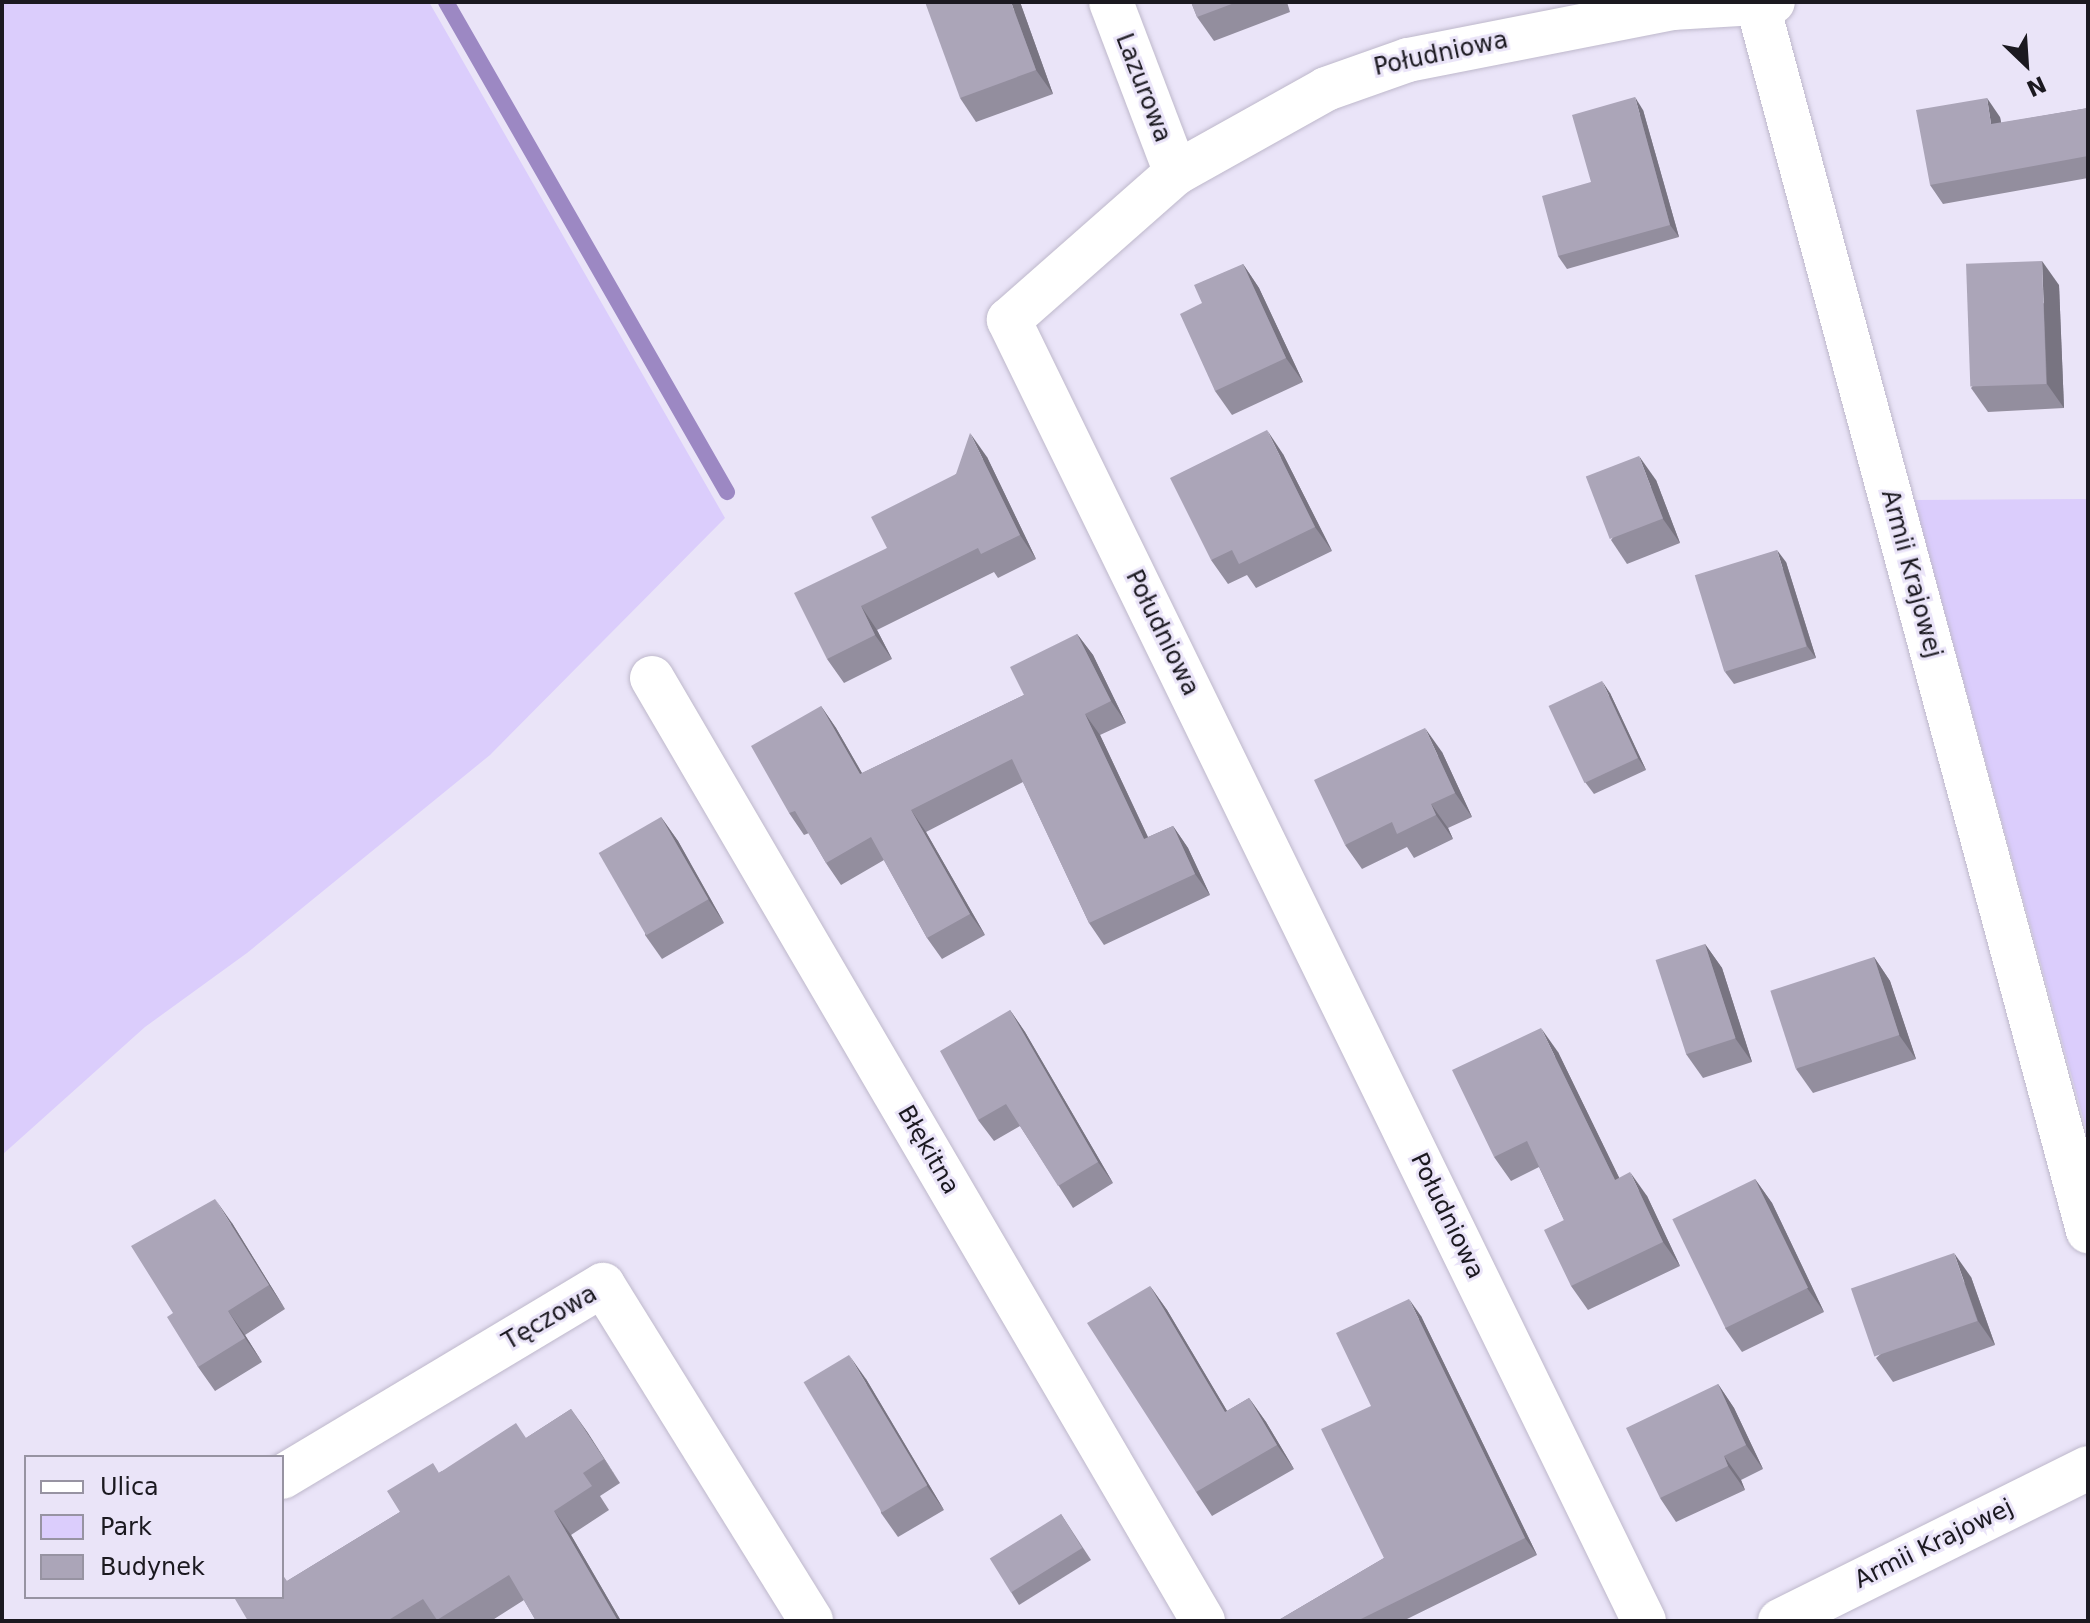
<!DOCTYPE html>
<meta charset="utf-8">
<style>
body{margin:0}
#map{position:relative;width:2090px;height:1623px;overflow:hidden;background:#eae4f8;font-family:"DejaVu Sans",sans-serif}
div>[style]{position:absolute}
[style*='--x']{left:calc(var(--x)*1px);top:calc(var(--y)*1px);width:calc(var(--w)*1px);rotate:calc(var(--a)*1deg)}
.green>*{inset:0;background:#dbcdfc}
.stream>*{height:16px;margin:-8px;padding:0 8px;transform-origin:8px;border-radius:8px;background:#9c88c3}
.roads{filter:drop-shadow(0 0 2px #beb8cb) drop-shadow(0 0 2px #beb8cb)}
.street>*{height:44px;margin:-22px;padding:0 22px;transform-origin:22px;border-radius:22px;background:#fff}
.wall>*{inset:0;background:#938e9e}
.shaded-wall>*{inset:0;background:#787481}
.building>*{inset:0;background:#aba5b8;transform-origin:0 0}
span{translate:-50% -50%;white-space:nowrap;text-align:center;line-height:1.15;-webkit-text-stroke:6px #eae4f8;paint-order:stroke}
.street-label{font-size:24px;color:#1b1920}
.frame{position:absolute;inset:0;border:4px solid #1b1920;pointer-events:none}
.legend{position:absolute;left:24px;top:1455px;width:260px;height:144px;box-sizing:border-box;background:#eae4f8;border:2px solid #9793a2;margin:0;padding:10px 14px;list-style:none;font-size:24px;color:#1b1920}
.legend li{display:flex;align-items:center;gap:16px;height:40px}
.legend b{width:40px;border:2px solid #9793a2}
.north{position:absolute;left:1986px;top:24px;width:80px;height:80px;-webkit-text-stroke:6px #eae4f8;paint-order:stroke;rotate:155deg;font-size:22px;font-weight:700;line-height:32px;text-align:center;color:#1b1920}
.north::after{content:'';display:block;margin:auto;width:28px;height:36px;background:#1b1920;clip-path:polygon(50% 0,100% 100%,50% 72%,0 100%)}
</style>
<div id="map">
<div class="green">
<i style="clip-path:polygon(2px 2px,429px 2px,725px 518px,490px 755px,247px 953px,145px 1027px,2px 1155px)"></i>
<i style="clip-path:polygon(2088px 499px,2088px 1136px,1914px 500px)"></i>
</div>
<div class="stream">
<i style="--x:446;--y:2;--w:565;--a:60.17"></i>
</div>
<div class="roads">
<div class="street">
<i style="--x:1111;--y:2;--w:183;--a:69.2"></i>
<i style="--x:1670;--y:2;--w:6;--a:72"></i>
<i style="--x:1672;--y:8;--w:101;--a:-3.4"></i>
<i style="--x:1758;--y:6;--w:1269;--a:74.92"></i>
<i style="--x:652;--y:678;--w:1092;--a:59.7"></i>
<i style="--x:282;--y:1477;--w:374;--a:-30.9"></i>
<i style="--x:603;--y:1285;--w:395;--a:58.2"></i>
<i style="--x:1644;--y:1621;--w:1448;--a:-116.02"></i>
<i style="--x:1009;--y:320;--w:222;--a:-41.4"></i>
<i style="--x:1176;--y:173;--w:172;--a:-29.2"></i>
<i style="--x:1326;--y:89;--w:87;--a:-19.5"></i>
<i style="--x:1408;--y:60;--w:269;--a:-11.1"></i>
<i style="--x:1780;--y:1621;--w:344;--a:-26.4"></i>
</div>
</div>
<div class="wall">
<i style="clip-path:polygon(1020px 2px,1053px 94px,976px 122px,960px 98px)"></i>
<i style="clip-path:polygon(1191px 2px,1287px 2px,1290px 12px,1214px 41px,1197px 17px)"></i>
<i style="clip-path:polygon(2088px 108px,2088px 178px,1943px 204px,1930px 185px,2000px 117px,2001px 123px)"></i>
<i style="clip-path:polygon(1643px 110px,1679px 237px,1567px 269px,1558px 256px,1591px 182px)"></i>
<i style="clip-path:polygon(1243px 264px,1259px 288px,1303px 382px,1232px 415px,1215px 391px,1202px 303px)"></i>
<i style="clip-path:polygon(2059px 285px,2064px 408px,1988px 412px,1971px 388px)"></i>
<i style="clip-path:polygon(1283px 454px,1332px 551px,1256px 588px,1247px 575px,1228px 584px,1211px 560px)"></i>
<i style="clip-path:polygon(987px 457px,1036px 559px,998px 578px,994px 572px,877px 630px,892px 659px,844px 683px,827px 659px,887px 548px,956px 474px)"></i>
<i style="clip-path:polygon(1656px 480px,1680px 543px,1627px 564px,1611px 540px)"></i>
<i style="clip-path:polygon(1786px 562px,1816px 658px,1734px 684px,1725px 672px)"></i>
<i style="clip-path:polygon(1077px 634px,1093px 655px,1126px 723px,1100px 735px,1148px 837px,1173px 826px,1188px 848px,1210px 895px,1104px 945px,1089px 923px,1023px 782px,926px 832px,985px 935px,942px 959px,927px 938px,884px 860px,841px 885px,826px 863px,809px 833px,804px 835px,789px 813px,821px 706px,836px 728px,862px 773px,1024px 695px)"></i>
<i style="clip-path:polygon(1610px 693px,1646px 770px,1594px 794px,1585px 782px)"></i>
<i style="clip-path:polygon(1442px 752px,1472px 817px,1448px 828px,1453px 839px,1414px 858px,1407px 847px,1362px 869px,1345px 845px)"></i>
<i style="clip-path:polygon(661px 817px,678px 841px,724px 923px,662px 959px,645px 935px)"></i>
<i style="clip-path:polygon(1705px 944px,1722px 968px,1752px 1062px,1703px 1078px,1686px 1054px)"></i>
<i style="clip-path:polygon(1874px 957px,1890px 981px,1916px 1059px,1813px 1093px,1796px 1069px)"></i>
<i style="clip-path:polygon(1010px 1010px,1025px 1032px,1113px 1183px,1073px 1208px,1020px 1126px,994px 1141px,978px 1120px)"></i>
<i style="clip-path:polygon(1558px 1052px,1619px 1178px,1647px 1196px,1680px 1266px,1588px 1310px,1571px 1286px,1564px 1220px,1539px 1167px,1511px 1181px,1494px 1157px)"></i>
<i style="clip-path:polygon(1755px 1179px,1772px 1203px,1824px 1312px,1742px 1352px,1725px 1328px)"></i>
<i style="clip-path:polygon(232px 1223px,285px 1309px,245px 1335px,262px 1362px,215px 1391px,198px 1367px,173px 1313px)"></i>
<i style="clip-path:polygon(1971px 1277px,1995px 1345px,1893px 1382px,1876px 1358px)"></i>
<i style="clip-path:polygon(1150px 1286px,1167px 1310px,1227px 1411px,1249px 1398px,1266px 1422px,1294px 1469px,1212px 1516px,1196px 1492px)"></i>
<i style="clip-path:polygon(1421px 1316px,1537px 1555px,1403px 1621px,1277px 1621px,1384px 1558px,1371px 1406px)"></i>
<i style="clip-path:polygon(866px 1379px,944px 1510px,898px 1537px,881px 1513px)"></i>
<i style="clip-path:polygon(1718px 1384px,1734px 1408px,1763px 1469px,1741px 1480px,1745px 1490px,1676px 1522px,1660px 1498px)"></i>
<i style="clip-path:polygon(571px 1409px,620px 1483px,600px 1496px,609px 1510px,571px 1535px,621px 1621px,536px 1621px,524px 1600px,491px 1621px,248px 1621px,287px 1581px,400px 1512px,440px 1472px,526px 1438px)"></i>
<i style="clip-path:polygon(1061px 1514px,1091px 1560px,1019px 1605px,1011px 1592px)"></i>
</div>
<div class="shaded-wall">
<i style="clip-path:polygon(1011px 2px,1020px 2px,1053px 94px,1036px 70px)"></i>
<i style="clip-path:polygon(1635px 97px,1643px 110px,1679px 237px,1670px 225px)"></i>
<i style="clip-path:polygon(1987px 98px,2000px 117px,2005px 143px,1991px 124px)"></i>
<i style="clip-path:polygon(2042px 261px,2059px 285px,2064px 408px,2047px 384px)"></i>
<i style="clip-path:polygon(1243px 264px,1259px 288px,1303px 382px,1286px 358px)"></i>
<i style="clip-path:polygon(1267px 430px,1283px 454px,1332px 551px,1315px 527px)"></i>
<i style="clip-path:polygon(970px 433px,987px 457px,1036px 559px,1020px 535px)"></i>
<i style="clip-path:polygon(1639px 456px,1656px 480px,1680px 543px,1663px 519px)"></i>
<i style="clip-path:polygon(1777px 550px,1786px 562px,1816px 658px,1807px 646px)"></i>
<i style="clip-path:polygon(861px 606px,877px 630px,892px 659px,875px 635px)"></i>
<i style="clip-path:polygon(1077px 634px,1093px 655px,1126px 723px,1111px 701px)"></i>
<i style="clip-path:polygon(1602px 681px,1610px 693px,1646px 770px,1638px 758px)"></i>
<i style="clip-path:polygon(821px 706px,836px 728px,875px 796px,860px 774px)"></i>
<i style="clip-path:polygon(1085px 714px,1100px 735px,1159px 861px,1144px 839px)"></i>
<i style="clip-path:polygon(1425px 728px,1442px 752px,1472px 817px,1455px 793px)"></i>
<i style="clip-path:polygon(1431px 804px,1448px 828px,1453px 839px,1436px 815px)"></i>
<i style="clip-path:polygon(911px 810px,926px 832px,985px 935px,970px 914px)"></i>
<i style="clip-path:polygon(661px 817px,678px 841px,724px 923px,708px 899px)"></i>
<i style="clip-path:polygon(1173px 826px,1188px 848px,1210px 895px,1195px 874px)"></i>
<i style="clip-path:polygon(1705px 944px,1722px 968px,1752px 1062px,1735px 1038px)"></i>
<i style="clip-path:polygon(1874px 957px,1890px 981px,1916px 1059px,1899px 1035px)"></i>
<i style="clip-path:polygon(1010px 1010px,1025px 1032px,1113px 1183px,1098px 1162px)"></i>
<i style="clip-path:polygon(1541px 1028px,1558px 1052px,1632px 1204px,1615px 1180px)"></i>
<i style="clip-path:polygon(1630px 1172px,1647px 1196px,1680px 1266px,1663px 1242px)"></i>
<i style="clip-path:polygon(1755px 1179px,1772px 1203px,1824px 1312px,1807px 1288px)"></i>
<i style="clip-path:polygon(215px 1199px,232px 1223px,285px 1309px,269px 1285px)"></i>
<i style="clip-path:polygon(1954px 1253px,1971px 1277px,1995px 1345px,1978px 1321px)"></i>
<i style="clip-path:polygon(1150px 1286px,1167px 1310px,1242px 1436px,1225px 1412px)"></i>
<i style="clip-path:polygon(1409px 1299px,1421px 1316px,1537px 1555px,1525px 1538px)"></i>
<i style="clip-path:polygon(228px 1311px,245px 1335px,262px 1362px,245px 1338px)"></i>
<i style="clip-path:polygon(849px 1355px,866px 1379px,944px 1510px,927px 1486px)"></i>
<i style="clip-path:polygon(1718px 1384px,1734px 1408px,1763px 1469px,1746px 1445px)"></i>
<i style="clip-path:polygon(1249px 1398px,1266px 1422px,1294px 1469px,1277px 1445px)"></i>
<i style="clip-path:polygon(571px 1409px,588px 1433px,620px 1483px,604px 1459px)"></i>
<i style="clip-path:polygon(1724px 1456px,1741px 1480px,1745px 1490px,1728px 1466px)"></i>
<i style="clip-path:polygon(554px 1511px,571px 1535px,621px 1621px,618px 1621px)"></i>
</div>
<div class="building">
<i style="clip-path:polygon(925px 2px,1011px 2px,1036px 70px,960px 98px)"></i>
<i style="clip-path:polygon(1191px 2px,1237px 2px,1197px 17px)"></i>
<i style="clip-path:polygon(1635px 97px,1670px 225px,1558px 256px,1542px 196px,1591px 182px,1572px 115px)"></i>
<i style="clip-path:polygon(1987px 98px,1991px 124px,2088px 108px,2088px 156px,1930px 185px,1916px 110px)"></i>
<i style="left:2042px;top:261px;width:123px;height:76px;rotate:88deg"></i>
<i style="clip-path:polygon(1243px 264px,1286px 358px,1215px 391px,1180px 314px,1202px 303px,1194px 285px)"></i>
<i style="clip-path:polygon(1267px 430px,1315px 527px,1239px 564px,1232px 550px,1211px 560px,1170px 478px)"></i>
<i style="clip-path:polygon(970px 433px,1020px 535px,981px 554px,978px 548px,861px 606px,875px 635px,827px 659px,794px 593px,887px 548px,871px 517px,956px 474px)"></i>
<i style="left:1639px;top:456px;width:67px;height:57px;rotate:69deg"></i>
<i style="left:1777px;top:550px;width:101px;height:86px;rotate:73deg"></i>
<i style="clip-path:polygon(1077px 634px,1111px 701px,1085px 714px,1144px 839px,1173px 826px,1195px 874px,1089px 923px,1012px 759px,911px 810px,970px 914px,927px 938px,871px 837px,826px 863px,795px 811px,789px 813px,751px 746px,821px 706px,860px 774px,1024px 695px,1010px 667px)"></i>
<i style="left:1602px;top:681px;width:85px;height:59px;rotate:65deg"></i>
<i style="clip-path:polygon(1425px 728px,1455px 793px,1431px 804px,1436px 815px,1397px 834px,1392px 822px,1345px 845px,1314px 780px)"></i>
<i style="left:661px;top:817px;width:95px;height:72px;rotate:60deg"></i>
<i style="left:1705px;top:944px;width:99px;height:52px;rotate:72deg"></i>
<i style="left:1874px;top:957px;width:82px;height:109px;rotate:72deg"></i>
<i style="clip-path:polygon(1010px 1010px,1098px 1162px,1058px 1186px,1006px 1104px,978px 1120px,940px 1051px)"></i>
<i style="clip-path:polygon(1541px 1028px,1615px 1180px,1630px 1172px,1663px 1242px,1571px 1286px,1544px 1230px,1564px 1220px,1527px 1141px,1494px 1157px,1452px 1070px)"></i>
<i style="left:1755px;top:1179px;width:121px;height:92px;rotate:64deg"></i>
<i style="clip-path:polygon(215px 1199px,269px 1285px,228px 1311px,245px 1338px,198px 1367px,167px 1317px,173px 1313px,131px 1246px)"></i>
<i style="left:1954px;top:1253px;width:72px;height:109px;rotate:71deg"></i>
<i style="clip-path:polygon(1150px 1286px,1225px 1412px,1249px 1398px,1277px 1445px,1196px 1492px,1087px 1323px)"></i>
<i style="clip-path:polygon(1409px 1299px,1525px 1538px,1361px 1619px,1362px 1621px,1277px 1621px,1384px 1558px,1321px 1429px,1371px 1406px,1336px 1333px)"></i>
<i style="left:849px;top:1355px;width:152px;height:53px;rotate:59deg"></i>
<i style="clip-path:polygon(1718px 1384px,1746px 1445px,1724px 1456px,1728px 1466px,1660px 1498px,1626px 1428px)"></i>
<i style="clip-path:polygon(571px 1409px,604px 1459px,583px 1473px,592px 1486px,554px 1511px,618px 1621px,536px 1621px,509px 1575px,437px 1620px,423px 1599px,387px 1621px,248px 1621px,235px 1599px,239px 1597px,282px 1597px,282px 1574px,287px 1581px,400px 1512px,387px 1491px,433px 1463px,439px 1473px,516px 1423px,526px 1438px)"></i>
<i style="left:1061px;top:1514px;width:40px;height:84px;rotate:58deg"></i>
</div>
<div class="street-label">
<span style="left:1441px;top:54px;rotate:-12deg">Południowa</span>
<span style="left:1143px;top:88px;rotate:69deg">Lazurowa</span>
<span style="left:1911px;top:574px;rotate:75deg">Armii Krajowej</span>
<span style="left:1162px;top:633px;rotate:64deg">Południowa</span>
<span style="left:928px;top:1150px;rotate:60deg">Błękitna</span>
<span style="left:1447px;top:1216px;rotate:64deg">Południowa</span>
<span style="left:550px;top:1318px;rotate:-30deg">Tęczowa</span>
<span style="left:1934px;top:1544px;rotate:-26deg">Armii Krajowej</span>
</div>
<div class="frame"></div>
<ul class="legend">
<li><b style="height:10px;background:#fff"></b>Ulica</li>
<li><b style="height:22px;background:#dbcdfc"></b>Park</li>
<li><b style="height:22px;background:#aba5b8"></b>Budynek</li>
</ul>
<div class="north">N</div>
</div>
